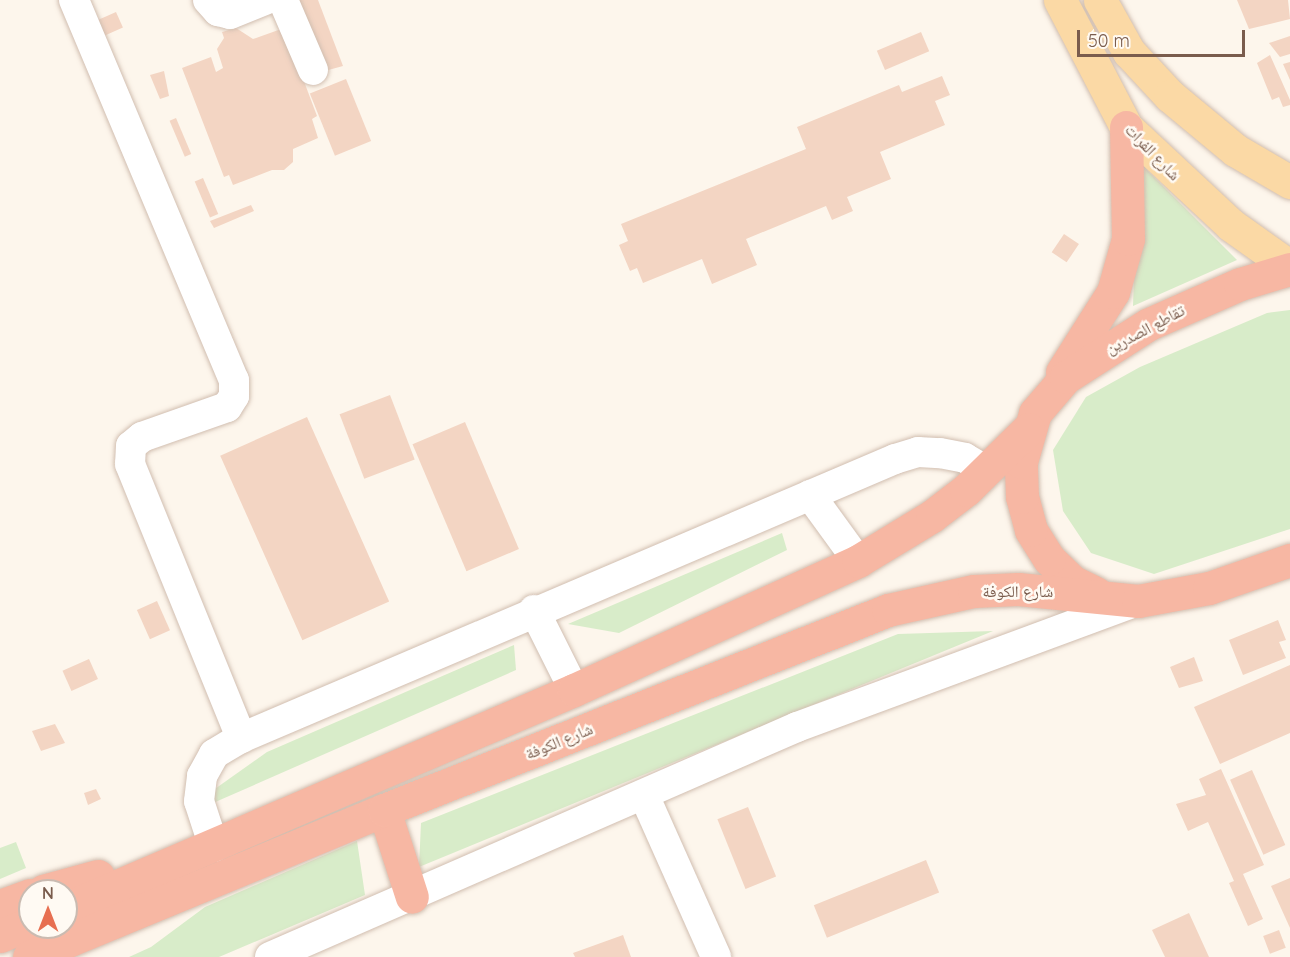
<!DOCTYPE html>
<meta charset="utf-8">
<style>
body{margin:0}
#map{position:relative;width:1290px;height:957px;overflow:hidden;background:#fdf6ec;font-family:Quicksand,"Noto Naskh Arabic",sans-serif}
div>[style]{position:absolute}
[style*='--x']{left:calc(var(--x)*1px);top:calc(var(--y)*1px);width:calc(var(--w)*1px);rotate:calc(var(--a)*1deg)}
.green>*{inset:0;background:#d8ecc9}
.building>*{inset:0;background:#f3d5c3;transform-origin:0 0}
.roads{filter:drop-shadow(0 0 2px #d1beb0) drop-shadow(0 0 2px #d1beb0)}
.minor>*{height:30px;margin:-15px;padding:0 15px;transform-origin:15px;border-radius:15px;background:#fff}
.major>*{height:33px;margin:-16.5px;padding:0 16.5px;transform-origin:16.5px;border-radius:16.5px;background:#fbd9a5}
.highway>*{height:33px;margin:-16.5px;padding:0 16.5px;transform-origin:16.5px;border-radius:16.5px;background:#f7b7a3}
span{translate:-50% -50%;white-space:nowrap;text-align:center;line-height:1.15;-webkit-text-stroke:5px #fffaf3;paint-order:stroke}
.street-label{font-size:16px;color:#7a5c4d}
.north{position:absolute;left:18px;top:879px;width:60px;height:60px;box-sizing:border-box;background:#fffaf3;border:2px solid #cabbb1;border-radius:50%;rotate:0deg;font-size:16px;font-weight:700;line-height:24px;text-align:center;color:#7a5c4d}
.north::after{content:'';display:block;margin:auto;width:21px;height:27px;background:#e76f51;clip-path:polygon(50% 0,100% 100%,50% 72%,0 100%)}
.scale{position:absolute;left:1077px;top:30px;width:168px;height:27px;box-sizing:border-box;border:3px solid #7a5c4d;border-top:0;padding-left:8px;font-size:18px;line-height:21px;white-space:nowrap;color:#7a5c4d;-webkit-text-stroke:4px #fffaf3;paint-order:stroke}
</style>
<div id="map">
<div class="green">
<i style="clip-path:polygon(1138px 161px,1237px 260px,1133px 306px)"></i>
<i style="clip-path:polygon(1290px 310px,1290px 529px,1154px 574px,1091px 553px,1063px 511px,1053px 450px,1086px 397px,1140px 367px,1267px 313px)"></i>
<i style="clip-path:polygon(782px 533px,787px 550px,619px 633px,568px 624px)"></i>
<i style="clip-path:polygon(993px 631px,419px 867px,421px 823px,898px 634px)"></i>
<i style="clip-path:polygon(514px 645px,516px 670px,213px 803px,212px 791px,267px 752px)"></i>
<i style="clip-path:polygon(357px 841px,365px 895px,219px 957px,129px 957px,151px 947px,205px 907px)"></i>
<i style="clip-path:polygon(16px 842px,26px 868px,0 879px,0 848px)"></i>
</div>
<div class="building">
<i style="clip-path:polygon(293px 0,318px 0,343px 66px,321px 72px)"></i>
<i style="clip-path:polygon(1237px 0,1288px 0,1290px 19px,1249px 29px)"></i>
<i style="left:116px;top:12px;width:17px;height:21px;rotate:66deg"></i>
<i style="clip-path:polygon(236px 28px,253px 39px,284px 28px,317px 116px,312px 119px,318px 138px,293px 149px,293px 162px,284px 170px,272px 170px,233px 185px,229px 175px,224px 177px,182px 68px,211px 57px,216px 72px,223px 68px,217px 49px,224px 38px,222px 32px)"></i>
<i style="left:921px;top:32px;width:21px;height:48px;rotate:67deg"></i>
<i style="clip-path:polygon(1290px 36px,1290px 54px,1280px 57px,1269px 43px)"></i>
<i style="clip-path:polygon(1270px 55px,1290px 100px,1290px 105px,1283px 107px,1279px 97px,1272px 100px,1257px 63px)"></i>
<i style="clip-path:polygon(1290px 62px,1290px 80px,1283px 64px)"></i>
<i style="clip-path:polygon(164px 71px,169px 96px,160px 99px,150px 75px)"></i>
<i style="clip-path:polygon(942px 76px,950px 95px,935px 101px,945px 125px,880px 152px,891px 179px,847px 197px,853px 211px,832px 220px,826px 206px,746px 239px,757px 265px,712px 284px,702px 259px,643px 283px,637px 268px,630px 271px,619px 245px,628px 241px,621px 224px,806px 149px,797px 127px,899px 85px,902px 92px)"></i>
<i style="left:346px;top:79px;width:67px;height:39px;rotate:68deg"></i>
<i style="left:176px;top:118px;width:39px;height:7px;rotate:67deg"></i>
<i style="left:203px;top:178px;width:39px;height:9px;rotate:67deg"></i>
<i style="clip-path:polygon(251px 205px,254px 211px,214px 228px,210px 221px)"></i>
<i style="left:1064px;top:234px;width:18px;height:22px;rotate:34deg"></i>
<i style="left:390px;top:395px;width:69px;height:54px;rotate:69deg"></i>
<i style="left:307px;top:417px;width:202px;height:95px;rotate:66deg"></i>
<i style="left:465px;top:422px;width:138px;height:57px;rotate:67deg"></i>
<i style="left:157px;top:601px;width:32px;height:22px;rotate:66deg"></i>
<i style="clip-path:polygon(1278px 620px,1286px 640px,1279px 642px,1286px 658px,1243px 675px,1229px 640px)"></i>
<i style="clip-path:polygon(1194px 657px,1203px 681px,1179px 688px,1170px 667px)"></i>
<i style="left:89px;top:659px;width:22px;height:29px;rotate:66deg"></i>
<i style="clip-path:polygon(1290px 665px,1290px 733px,1220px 764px,1194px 707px)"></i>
<i style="clip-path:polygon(55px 724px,65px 743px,41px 751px,32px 731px)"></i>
<i style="clip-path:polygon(1221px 769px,1264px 865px,1243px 874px,1263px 919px,1248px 926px,1229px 883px,1234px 881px,1208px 822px,1188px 831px,1176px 804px,1206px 795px,1199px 779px)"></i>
<i style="left:1252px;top:770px;width:82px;height:24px;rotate:66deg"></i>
<i style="clip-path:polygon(96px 789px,101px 799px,88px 805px,84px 793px)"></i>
<i style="left:748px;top:807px;width:75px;height:33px;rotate:68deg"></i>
<i style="left:926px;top:860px;width:35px;height:121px;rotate:68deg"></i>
<i style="clip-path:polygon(1290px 878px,1290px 928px,1271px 886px)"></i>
<i style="clip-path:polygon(1189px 913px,1209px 957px,1165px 957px,1152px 930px)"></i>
<i style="left:1279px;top:930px;width:19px;height:17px;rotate:69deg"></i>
<i style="clip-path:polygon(623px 935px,631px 957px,575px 957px,573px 953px)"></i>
</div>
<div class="roads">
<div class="minor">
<i style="--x:74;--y:0;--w:412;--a:67.2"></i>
<i style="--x:234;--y:380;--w:16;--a:90"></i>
<i style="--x:234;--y:396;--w:13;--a:122"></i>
<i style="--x:227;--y:407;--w:90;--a:160.6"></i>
<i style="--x:142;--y:437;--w:14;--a:141"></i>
<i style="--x:131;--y:446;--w:18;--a:93"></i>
<i style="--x:130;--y:464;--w:296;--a:67.9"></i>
<i style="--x:208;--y:0;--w:15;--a:48"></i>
<i style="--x:218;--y:11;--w:12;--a:14"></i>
<i style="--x:230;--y:14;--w:38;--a:-22"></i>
<i style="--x:283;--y:0;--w:76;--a:66.8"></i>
<i style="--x:810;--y:495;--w:82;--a:54"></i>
<i style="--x:534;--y:610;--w:89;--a:63.4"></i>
<i style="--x:644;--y:795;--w:177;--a:66"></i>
<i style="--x:214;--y:847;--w:48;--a:-108.1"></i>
<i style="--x:199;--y:801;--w:25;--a:-83"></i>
<i style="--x:202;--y:776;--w:25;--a:-61"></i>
<i style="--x:214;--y:754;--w:31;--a:-31"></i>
<i style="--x:241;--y:738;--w:711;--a:-23.1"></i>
<i style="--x:895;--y:459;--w:24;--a:-17"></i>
<i style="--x:918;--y:452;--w:22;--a:3"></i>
<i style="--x:940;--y:453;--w:25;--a:11"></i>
<i style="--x:965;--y:458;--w:26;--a:31"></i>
<i style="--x:270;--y:957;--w:575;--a:-23.58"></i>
<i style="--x:797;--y:727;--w:364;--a:-20.3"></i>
</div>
<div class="major">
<i style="--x:1060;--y:0;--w:143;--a:62.5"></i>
<i style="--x:1126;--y:127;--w:144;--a:43"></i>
<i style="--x:1231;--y:225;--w:72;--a:35.4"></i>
<i style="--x:1100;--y:0;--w:60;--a:60.9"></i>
<i style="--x:1129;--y:52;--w:60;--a:47"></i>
<i style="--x:1170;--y:96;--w:85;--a:39.7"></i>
<i style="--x:1235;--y:150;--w:64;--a:30.2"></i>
</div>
<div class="highway">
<i style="--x:1062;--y:372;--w:95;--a:-57.5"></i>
<i style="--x:1113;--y:292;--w:55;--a:-74.2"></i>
<i style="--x:1128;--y:239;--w:112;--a:-91"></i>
<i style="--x:1096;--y:593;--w:25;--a:-154"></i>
<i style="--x:1073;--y:582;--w:33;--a:-136"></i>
<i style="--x:1049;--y:559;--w:34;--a:-122"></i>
<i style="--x:1031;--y:530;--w:34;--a:-105"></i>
<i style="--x:1022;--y:497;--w:35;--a:-92"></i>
<i style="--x:1021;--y:462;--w:51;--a:-74.1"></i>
<i style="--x:1035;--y:413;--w:48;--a:-49.3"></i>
<i style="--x:1066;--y:377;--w:98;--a:-32.6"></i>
<i style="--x:1149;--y:324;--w:99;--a:-23.7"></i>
<i style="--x:1240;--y:284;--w:52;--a:-16.7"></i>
<i style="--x:384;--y:810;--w:91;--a:72.2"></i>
<i style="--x:43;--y:891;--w:57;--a:-15.3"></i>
<i style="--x:0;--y:906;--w:32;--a:-20"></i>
<i style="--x:66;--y:908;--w:553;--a:-23.23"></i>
<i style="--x:574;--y:690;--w:312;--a:-24.4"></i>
<i style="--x:858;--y:561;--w:87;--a:-31.3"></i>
<i style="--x:932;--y:516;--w:43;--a:-37.4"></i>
<i style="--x:966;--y:490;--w:87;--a:-44.5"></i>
<i style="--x:0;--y:936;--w:33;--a:-23"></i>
<i style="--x:29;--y:957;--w:384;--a:-22.5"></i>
<i style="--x:384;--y:810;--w:542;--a:-21.64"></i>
<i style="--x:888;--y:610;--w:88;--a:-12.5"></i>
<i style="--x:974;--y:591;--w:44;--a:-2.6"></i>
<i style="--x:1018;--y:589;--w:121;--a:5.7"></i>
<i style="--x:1138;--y:601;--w:72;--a:-10.4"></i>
<i style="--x:1209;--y:588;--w:86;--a:-19.1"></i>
</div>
</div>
<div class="street-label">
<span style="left:1153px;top:152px;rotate:46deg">شارع الفرات</span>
<span style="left:1145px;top:329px;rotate:-28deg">تقاطع الصدرين</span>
<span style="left:1018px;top:591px">شارع الكوفة</span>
<span style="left:559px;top:741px;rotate:-22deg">شارع الكوفة</span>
</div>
<div class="north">N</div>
<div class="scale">50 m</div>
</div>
